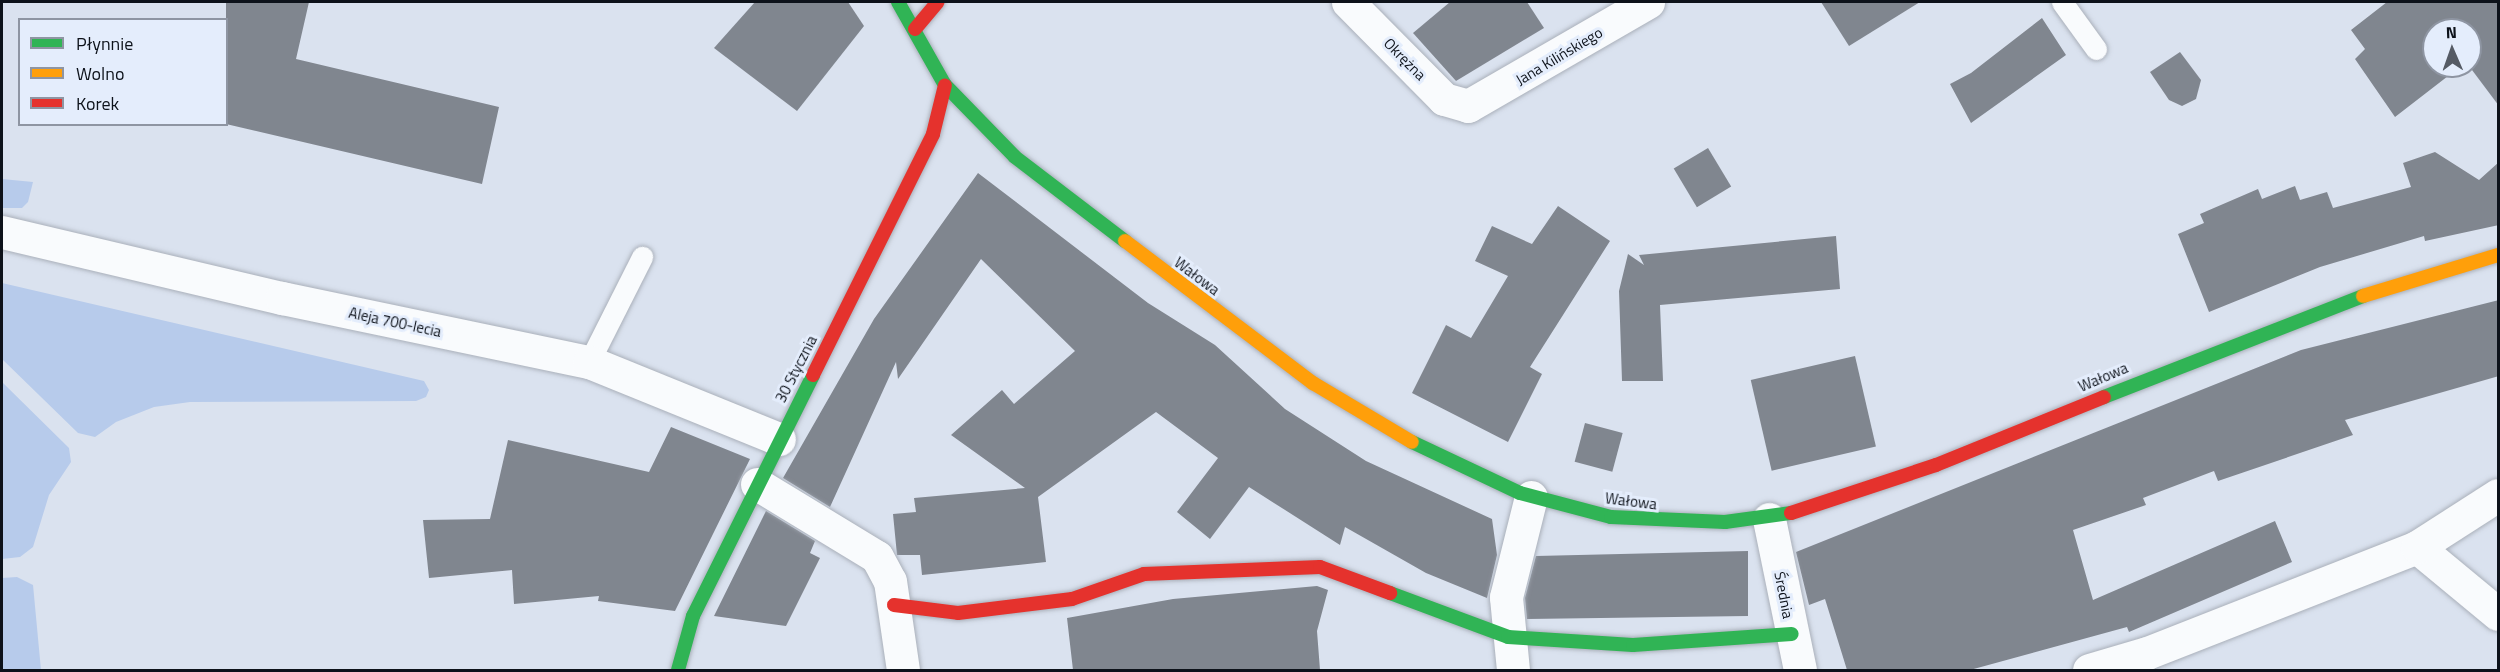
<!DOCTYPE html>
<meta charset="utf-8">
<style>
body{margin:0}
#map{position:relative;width:2500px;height:672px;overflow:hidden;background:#dae2ef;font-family:"Titillium Web",sans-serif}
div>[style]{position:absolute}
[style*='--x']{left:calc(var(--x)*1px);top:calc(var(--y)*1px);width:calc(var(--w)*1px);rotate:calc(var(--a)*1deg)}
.green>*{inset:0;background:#b7cbeb}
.building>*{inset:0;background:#80868f;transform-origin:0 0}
.roads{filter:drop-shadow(0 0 2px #aab0ba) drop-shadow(0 0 2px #aab0ba)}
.lane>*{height:21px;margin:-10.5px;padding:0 10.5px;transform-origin:10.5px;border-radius:10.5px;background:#f9fbfd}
.street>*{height:33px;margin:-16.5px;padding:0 16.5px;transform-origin:16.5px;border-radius:16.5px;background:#f9fbfd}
.fast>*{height:14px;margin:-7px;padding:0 7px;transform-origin:7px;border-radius:7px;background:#30b455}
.slow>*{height:14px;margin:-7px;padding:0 7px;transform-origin:7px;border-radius:7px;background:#ff9f0a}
.jam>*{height:14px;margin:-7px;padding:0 7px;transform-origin:7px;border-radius:7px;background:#e5322d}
span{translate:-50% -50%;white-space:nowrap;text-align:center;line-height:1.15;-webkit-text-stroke:6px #e4edfc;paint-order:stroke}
.street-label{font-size:15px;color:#0d121a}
.frame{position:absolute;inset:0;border:3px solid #0d121a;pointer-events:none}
.legend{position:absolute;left:18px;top:18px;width:210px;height:108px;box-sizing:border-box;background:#e4edfc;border:2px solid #8e95a2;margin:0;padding:8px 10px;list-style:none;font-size:18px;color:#0d121a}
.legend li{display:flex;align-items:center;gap:12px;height:30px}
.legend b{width:30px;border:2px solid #8e95a2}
.north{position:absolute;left:2422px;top:18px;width:60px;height:60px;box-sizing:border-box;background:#e4edfc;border:2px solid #8e95a2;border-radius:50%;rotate:358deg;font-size:16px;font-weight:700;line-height:24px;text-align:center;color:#0d121a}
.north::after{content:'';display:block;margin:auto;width:21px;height:27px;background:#555b65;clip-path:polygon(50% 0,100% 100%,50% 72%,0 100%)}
</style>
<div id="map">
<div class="green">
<i style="clip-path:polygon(2px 179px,33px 182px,28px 202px,22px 208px,2px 208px)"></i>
<i style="clip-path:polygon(2px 283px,424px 381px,429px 390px,426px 397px,416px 401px,190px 402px,154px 407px,116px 422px,95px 437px,78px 433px,2px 359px)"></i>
<i style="clip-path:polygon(2px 382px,69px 448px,71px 462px,49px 495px,33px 547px,20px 557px,2px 559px)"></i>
<i style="clip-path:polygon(17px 577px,33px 585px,41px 670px,2px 670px,2px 578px)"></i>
</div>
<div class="building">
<i style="clip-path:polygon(226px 2px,309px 2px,296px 59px,499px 107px,482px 184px,226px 124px)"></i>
<i style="clip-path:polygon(755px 2px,848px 2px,864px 26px,797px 111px,714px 48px)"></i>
<i style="clip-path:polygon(1450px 2px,1527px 2px,1544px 28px,1456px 81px,1413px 33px)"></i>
<i style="clip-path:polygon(1821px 2px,1920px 2px,1849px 46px)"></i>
<i style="clip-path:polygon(2387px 2px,2499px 2px,2499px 106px,2469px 66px,2470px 30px,2434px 30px,2434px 66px,2461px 66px,2395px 117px,2355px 59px,2365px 49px,2351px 30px)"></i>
<i style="clip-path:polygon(2042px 18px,2066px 55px,1971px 123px,1950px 84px,1971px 73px)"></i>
<i style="clip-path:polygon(2180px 52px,2201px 80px,2196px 99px,2182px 106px,2169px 100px,2150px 72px)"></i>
<i style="left:1708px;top:148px;width:45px;height:40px;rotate:59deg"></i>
<i style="clip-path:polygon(2435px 152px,2479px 180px,2499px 162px,2499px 225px,2425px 241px,2424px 236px,2320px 267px,2209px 312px,2178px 234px,2204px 223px,2200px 214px,2258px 189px,2262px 199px,2295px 186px,2300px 200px,2327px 192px,2333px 208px,2411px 187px,2403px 163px)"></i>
<i style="clip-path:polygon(978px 173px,1148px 303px,1215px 345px,1285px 409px,1366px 461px,1492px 519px,1497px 555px,1487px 598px,1426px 573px,1345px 527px,1340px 545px,1249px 487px,1210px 539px,1177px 512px,1218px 458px,1156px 412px,1038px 497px,1046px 562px,922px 575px,920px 555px,897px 555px,893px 514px,916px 512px,914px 498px,1025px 488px,951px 435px,1002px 390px,1014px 404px,1075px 351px,981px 259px,898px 379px,896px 362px,830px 507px,783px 478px,874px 319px)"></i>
<i style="clip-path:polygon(1558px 206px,1610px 241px,1530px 367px,1542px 374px,1508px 442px,1412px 393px,1446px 325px,1471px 338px,1508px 276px,1475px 261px,1492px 226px,1532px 244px)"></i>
<i style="clip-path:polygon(1836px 236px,1840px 289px,1660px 305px,1663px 381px,1622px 381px,1619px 291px,1628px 254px,1644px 265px,1639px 255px)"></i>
<i style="clip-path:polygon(2499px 300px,2499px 376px,2345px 420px,2353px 435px,2218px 481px,2214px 471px,2143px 498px,2146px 505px,2073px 530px,2093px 600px,2275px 521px,2292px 562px,2129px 632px,2127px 627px,1970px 670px,1847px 670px,1825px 599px,1809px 605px,1796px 552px,2301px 350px)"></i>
<i style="left:1855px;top:356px;width:93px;height:107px;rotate:77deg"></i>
<i style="left:1585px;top:423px;width:39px;height:40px;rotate:15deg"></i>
<i style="clip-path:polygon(671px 427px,750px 459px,675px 611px,598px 601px,599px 596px,514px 604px,512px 570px,429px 578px,423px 520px,490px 519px,508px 440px,649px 472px)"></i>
<i style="clip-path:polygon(766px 511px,815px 541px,810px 553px,820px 558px,786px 626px,714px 616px)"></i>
<i style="clip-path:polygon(1748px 551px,1748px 616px,1527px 619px,1525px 598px,1536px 556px)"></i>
<i style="clip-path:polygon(1317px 586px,1328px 590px,1317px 631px,1320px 670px,1073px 670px,1067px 618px,1173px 599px)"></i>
</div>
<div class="roads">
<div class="lane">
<i style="--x:2062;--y:2;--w:58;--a:54.1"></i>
<i style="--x:589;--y:362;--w:118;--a:-63.2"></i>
</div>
<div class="street">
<i style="--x:1348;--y:2;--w:136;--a:45.3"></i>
<i style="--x:1444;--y:99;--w:25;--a:16"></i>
<i style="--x:1468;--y:106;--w:208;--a:-30"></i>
<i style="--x:2;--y:232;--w:288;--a:13.3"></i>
<i style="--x:282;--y:298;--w:314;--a:11.8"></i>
<i style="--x:589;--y:362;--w:205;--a:22.1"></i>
<i style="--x:757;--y:484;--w:140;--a:31.3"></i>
<i style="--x:877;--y:557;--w:27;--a:62"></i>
<i style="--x:890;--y:581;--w:90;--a:81.7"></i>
<i style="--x:1769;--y:519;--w:154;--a:78.4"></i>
<i style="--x:2417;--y:547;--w:105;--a:39.6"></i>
<i style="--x:1513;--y:670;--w:73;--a:-95.5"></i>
<i style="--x:1506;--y:597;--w:103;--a:-76"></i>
<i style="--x:2089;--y:670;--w:60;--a:-16.3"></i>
<i style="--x:2147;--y:653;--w:290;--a:-21.4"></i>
<i style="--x:2417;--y:547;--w:96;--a:-32.7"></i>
</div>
<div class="fast">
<i style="--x:898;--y:2;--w:95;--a:60.5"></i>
<i style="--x:945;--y:85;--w:100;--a:45.8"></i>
<i style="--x:1015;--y:157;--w:138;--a:37.4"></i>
<i style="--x:2104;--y:397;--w:278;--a:-21.3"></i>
<i style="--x:1412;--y:442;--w:119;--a:25.3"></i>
<i style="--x:1520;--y:493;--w:94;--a:14.8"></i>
<i style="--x:1611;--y:517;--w:114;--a:2.5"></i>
<i style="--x:1725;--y:522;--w:67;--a:-7.8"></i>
<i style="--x:1390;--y:593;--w:126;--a:20.4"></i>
<i style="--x:1508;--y:637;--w:125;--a:3.7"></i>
<i style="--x:1633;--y:645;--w:159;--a:-4"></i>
<i style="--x:678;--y:670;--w:56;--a:-74.5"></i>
<i style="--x:693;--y:616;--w:269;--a:-63.5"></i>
</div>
<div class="slow">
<i style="--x:1125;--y:241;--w:236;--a:37.1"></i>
<i style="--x:1313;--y:383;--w:115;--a:30.8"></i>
<i style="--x:2363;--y:296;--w:141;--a:-16.9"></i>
</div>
<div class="jam">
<i style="--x:915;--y:29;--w:35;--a:-50"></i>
<i style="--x:813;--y:375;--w:269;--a:-63.5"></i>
<i style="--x:933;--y:134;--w:50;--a:-76.2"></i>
<i style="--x:1791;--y:513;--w:153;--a:-18.3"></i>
<i style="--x:1936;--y:465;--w:181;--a:-22"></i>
<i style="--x:894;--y:605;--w:64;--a:7.1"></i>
<i style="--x:958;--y:613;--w:115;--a:-7"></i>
<i style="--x:1072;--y:599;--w:76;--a:-19.1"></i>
<i style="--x:1144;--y:574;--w:176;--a:-2.3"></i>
<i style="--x:1320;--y:567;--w:75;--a:20.4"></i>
</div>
</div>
<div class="street-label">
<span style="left:1559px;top:56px;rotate:-31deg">Jana Kilińskiego</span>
<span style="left:1405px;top:59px;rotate:45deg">Okrężna</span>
<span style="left:1197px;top:276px;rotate:37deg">Wałowa</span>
<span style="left:395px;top:322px;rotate:12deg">Aleja 700-lecia</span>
<span style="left:796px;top:369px;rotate:-63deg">30 Stycznia</span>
<span style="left:2103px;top:377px;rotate:-23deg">Wałowa</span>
<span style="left:1631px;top:501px;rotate:7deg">Wałowa</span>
<span style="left:1784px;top:595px;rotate:79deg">Średnia</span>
</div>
<div class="frame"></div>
<ul class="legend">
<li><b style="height:8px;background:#30b455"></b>Płynnie</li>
<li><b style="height:8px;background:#ff9f0a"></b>Wolno</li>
<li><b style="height:8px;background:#e5322d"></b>Korek</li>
</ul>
<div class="north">N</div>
</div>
